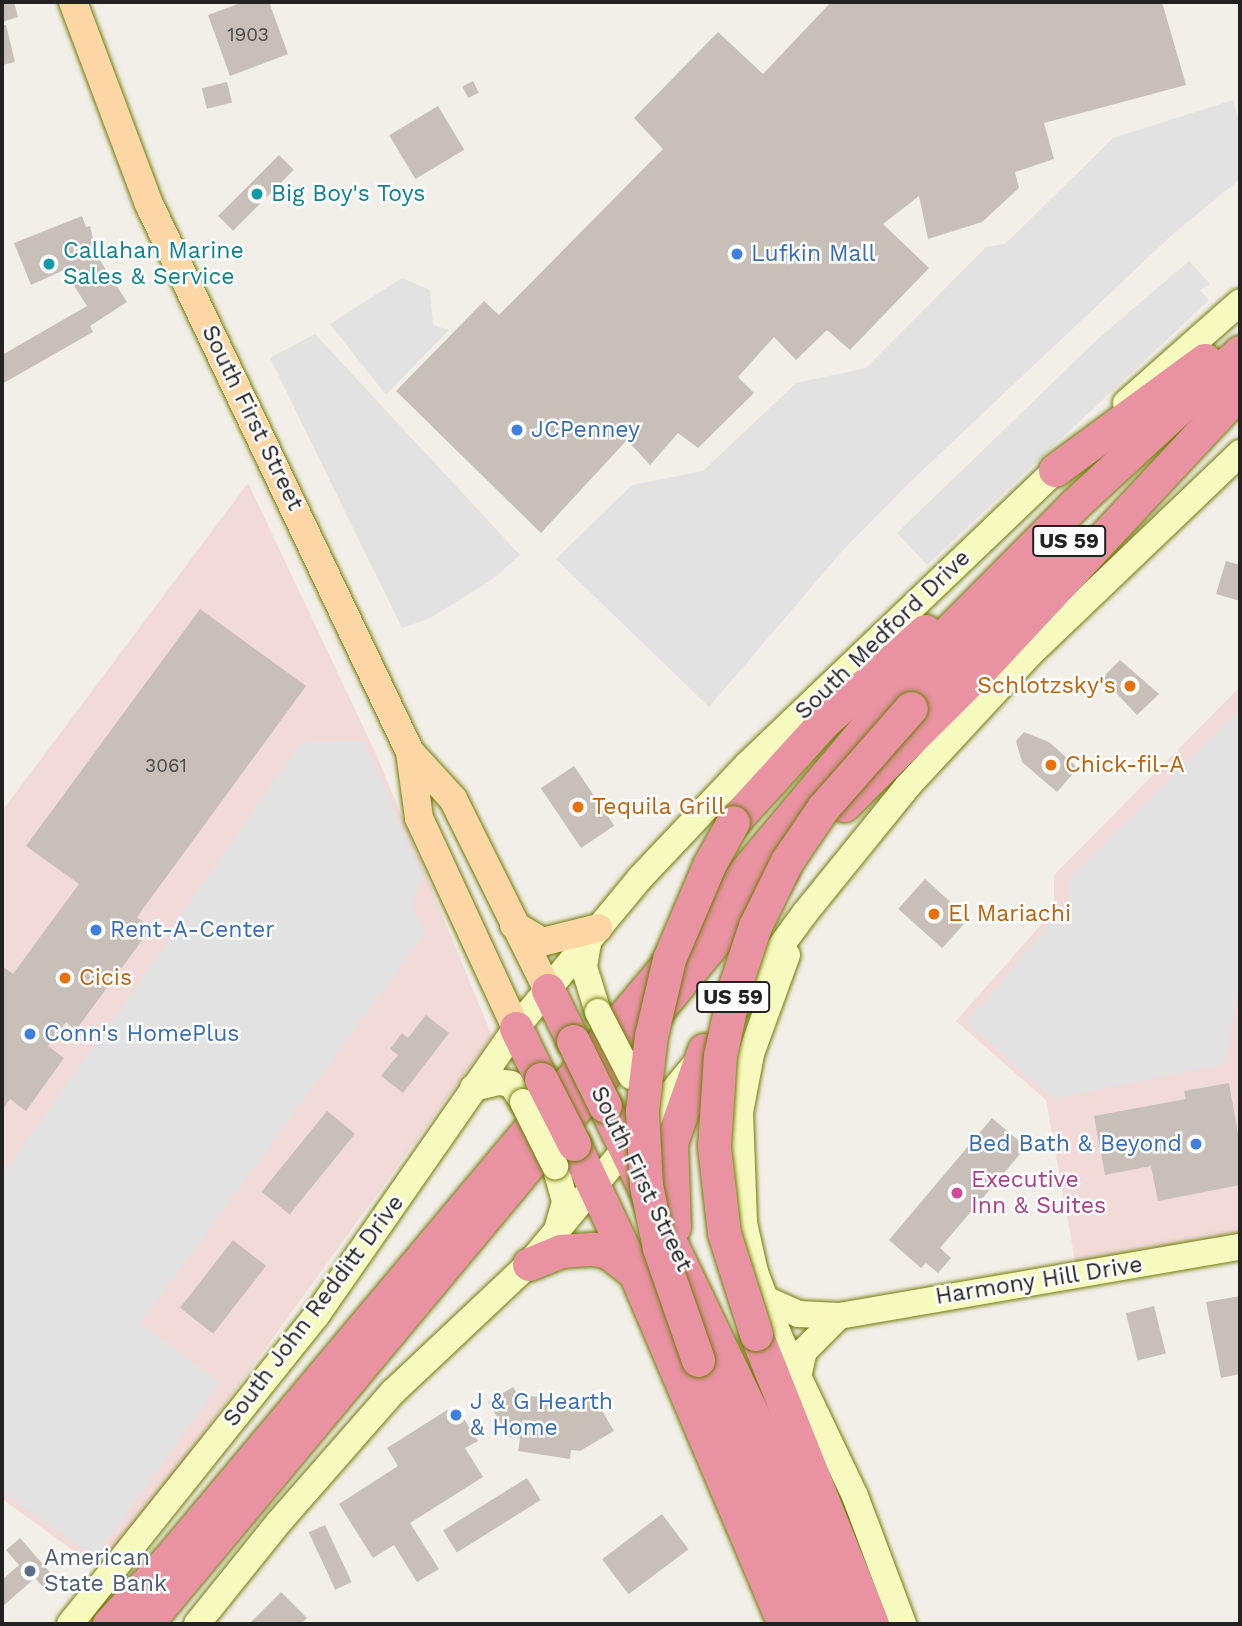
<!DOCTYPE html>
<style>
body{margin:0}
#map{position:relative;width:1242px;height:1626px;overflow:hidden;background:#f2efe9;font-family:"Work Sans",sans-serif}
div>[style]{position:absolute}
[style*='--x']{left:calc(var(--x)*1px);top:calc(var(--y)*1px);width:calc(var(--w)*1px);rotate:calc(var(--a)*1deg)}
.commercial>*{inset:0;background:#f2dad9}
.parking>*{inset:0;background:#e2e2e2}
.building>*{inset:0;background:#c7bfb8;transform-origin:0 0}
.roads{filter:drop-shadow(0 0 2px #707d05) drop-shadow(0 0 2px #707d05)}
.secondary>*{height:26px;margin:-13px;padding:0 13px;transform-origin:13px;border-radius:13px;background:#f7fabf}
.primary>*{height:28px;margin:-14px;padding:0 14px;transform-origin:14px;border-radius:14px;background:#fcd6a4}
.highway>*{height:33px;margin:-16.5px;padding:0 16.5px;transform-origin:16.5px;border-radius:16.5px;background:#e892a2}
.bridges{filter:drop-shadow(0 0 2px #707d05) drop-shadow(0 0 2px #707d05)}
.secondary-bridge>*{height:26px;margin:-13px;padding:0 13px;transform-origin:13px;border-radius:13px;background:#f7fabf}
.highway-bridge>*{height:33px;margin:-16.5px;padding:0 16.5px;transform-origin:16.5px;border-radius:16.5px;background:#e892a2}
.dots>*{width:19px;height:19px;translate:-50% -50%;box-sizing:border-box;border:4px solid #fff;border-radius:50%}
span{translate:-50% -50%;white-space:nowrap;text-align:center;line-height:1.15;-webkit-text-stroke:5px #fff;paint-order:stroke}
.number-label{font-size:19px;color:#4b4948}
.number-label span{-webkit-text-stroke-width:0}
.shield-label span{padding:2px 5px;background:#fff;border:2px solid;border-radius:5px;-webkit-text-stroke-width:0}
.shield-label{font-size:21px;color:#222;font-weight:700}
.culture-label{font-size:23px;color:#0d838f}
.left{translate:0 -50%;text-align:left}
.shop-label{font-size:23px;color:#366cbe}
.right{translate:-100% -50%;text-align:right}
.street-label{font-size:23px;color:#222}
.food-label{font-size:23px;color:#c56008}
.hotel-label{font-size:23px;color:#b23c85}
.service-label{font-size:23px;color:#4e5e75}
.frame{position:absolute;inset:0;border:4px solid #222;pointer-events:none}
</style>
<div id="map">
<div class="commercial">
<i style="clip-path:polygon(248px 483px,377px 756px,492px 1036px,103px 1572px,2px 1499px,2px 811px)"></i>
<i style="clip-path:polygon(1240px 687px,1240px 1235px,1076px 1266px,1046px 1100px,956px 1021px,1054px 910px,1054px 875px)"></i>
</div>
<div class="parking">
<i style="clip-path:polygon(1233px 100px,1240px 124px,1240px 179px,1173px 234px,910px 482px,843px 550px,709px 707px,556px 559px,632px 485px,703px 471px,796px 383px,866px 368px,986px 247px,1005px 244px,1113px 138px)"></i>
<i style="clip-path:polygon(1189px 261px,1210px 284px,1200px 290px,1209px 300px,927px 565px,897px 533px,1100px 337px)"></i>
<i style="clip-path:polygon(402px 278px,430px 290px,433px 325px,449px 330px,386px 395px,330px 324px)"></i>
<i style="clip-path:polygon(315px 334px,520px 555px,490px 581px,430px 618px,402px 628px,270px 358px)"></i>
<i style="clip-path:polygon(1240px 709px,1240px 980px,1225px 1064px,1053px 1099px,966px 1022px,1069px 901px,1068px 879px)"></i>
<i style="clip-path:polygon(364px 741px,423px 874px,412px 904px,424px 934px,141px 1323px,220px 1382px,95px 1558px,2px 1491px,2px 1175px,166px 945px,175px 923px,301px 742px)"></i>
</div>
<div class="building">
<i style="clip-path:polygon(2px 2px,14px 2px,18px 17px,2px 22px)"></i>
<i style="clip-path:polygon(243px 2px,269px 2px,288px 54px,230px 76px,208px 15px)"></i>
<i style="clip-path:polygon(831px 2px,1162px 2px,1186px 85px,1044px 123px,1054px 159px,1015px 172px,1019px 188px,982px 222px,928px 239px,919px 196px,883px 224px,929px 268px,850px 350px,827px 330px,796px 360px,774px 337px,738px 377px,754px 393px,698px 448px,678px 433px,650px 465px,627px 440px,541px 533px,396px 391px,484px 301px,499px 315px,663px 149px,634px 118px,718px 32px,763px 74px)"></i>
<i style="clip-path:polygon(2px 25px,6px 25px,15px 62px,2px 65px)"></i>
<i style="left:473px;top:81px;width:13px;height:12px;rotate:63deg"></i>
<i style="left:227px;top:82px;width:21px;height:26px;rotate:76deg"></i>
<i style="left:438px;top:106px;width:51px;height:57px;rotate:59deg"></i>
<i style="left:279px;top:155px;width:21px;height:86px;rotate:45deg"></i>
<i style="clip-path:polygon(82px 216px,86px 227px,90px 226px,97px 256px,127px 302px,90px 326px,93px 332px,2px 384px,2px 355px,87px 306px,64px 270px,31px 285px,14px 243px)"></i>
<i style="clip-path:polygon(1226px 561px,1240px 565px,1240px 601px,1216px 594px)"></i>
<i style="clip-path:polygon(200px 609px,306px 686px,137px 917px,151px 928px,76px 1030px,66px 1022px,48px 1046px,64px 1058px,26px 1111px,10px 1099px,2px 1111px,2px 966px,13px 974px,79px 884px,26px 846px)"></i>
<i style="clip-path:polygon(1120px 660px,1159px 694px,1137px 715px,1102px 678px)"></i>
<i style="clip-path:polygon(1024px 732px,1049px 742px,1078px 768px,1057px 792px,1022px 762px,1016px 741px)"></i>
<i style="left:574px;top:766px;width:72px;height:40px;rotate:56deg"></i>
<i style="left:925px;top:879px;width:59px;height:40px;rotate:42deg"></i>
<i style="clip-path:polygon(426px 1015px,449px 1033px,403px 1093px,381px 1076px,398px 1055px,390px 1049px,402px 1033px,408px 1038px)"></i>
<i style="clip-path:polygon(1229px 1083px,1240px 1145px,1240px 1185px,1158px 1201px,1151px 1166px,1105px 1175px,1094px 1116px,1186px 1099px,1184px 1091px)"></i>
<i style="left:327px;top:1111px;width:36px;height:104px;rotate:39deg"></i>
<i style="clip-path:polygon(992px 1118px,1026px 1147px,940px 1248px,951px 1258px,938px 1273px,926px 1263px,921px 1268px,889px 1240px)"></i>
<i style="left:233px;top:1240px;width:42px;height:86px;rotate:38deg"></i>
<i style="clip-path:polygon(1240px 1296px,1240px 1374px,1221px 1378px,1206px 1302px)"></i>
<i style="left:1154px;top:1306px;width:49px;height:29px;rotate:76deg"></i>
<i style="clip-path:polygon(513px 1387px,518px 1395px,597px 1402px,614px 1431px,580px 1451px,571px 1450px,570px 1459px,518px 1451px,520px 1438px,509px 1437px,488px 1402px)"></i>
<i style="clip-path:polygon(455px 1405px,478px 1441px,465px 1448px,483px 1477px,410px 1523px,439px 1569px,417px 1582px,394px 1545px,373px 1558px,339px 1504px,398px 1466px,387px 1448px)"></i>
<i style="left:527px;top:1478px;width:26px;height:99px;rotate:58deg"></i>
<i style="left:662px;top:1514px;width:44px;height:75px;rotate:53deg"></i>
<i style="left:325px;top:1525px;width:63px;height:18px;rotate:65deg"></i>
<i style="clip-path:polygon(20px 1538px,54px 1577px,43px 1587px,35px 1578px,2px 1607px,2px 1580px,19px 1565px,6px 1550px)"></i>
<i style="clip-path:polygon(281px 1592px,307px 1618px,301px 1624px,249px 1624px)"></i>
</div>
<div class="roads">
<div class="secondary">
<i style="--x:1126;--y:403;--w:152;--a:-41.5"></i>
<i style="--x:589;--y:938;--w:29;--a:100"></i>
<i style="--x:584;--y:967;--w:47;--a:72.7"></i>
<i style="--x:787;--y:955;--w:105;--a:110"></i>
<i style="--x:751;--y:1054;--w:60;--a:100.6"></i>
<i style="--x:740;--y:1113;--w:110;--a:87.9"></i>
<i style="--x:744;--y:1223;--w:50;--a:77.3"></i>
<i style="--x:755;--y:1272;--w:68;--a:69.4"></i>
<i style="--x:779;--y:1336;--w:177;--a:64.6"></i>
<i style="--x:855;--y:1496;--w:137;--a:69.4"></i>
<i style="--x:732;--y:1013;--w:124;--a:-53.9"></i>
<i style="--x:805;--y:913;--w:162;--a:-51"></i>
<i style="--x:907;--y:787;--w:188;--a:-47.2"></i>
<i style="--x:1035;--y:649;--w:284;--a:-43.7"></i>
<i style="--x:473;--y:1088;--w:27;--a:-13"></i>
<i style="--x:499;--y:1082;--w:12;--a:9"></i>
<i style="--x:511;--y:1084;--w:22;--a:56"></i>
<i style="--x:555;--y:1166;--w:37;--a:74"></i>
<i style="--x:565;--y:1202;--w:25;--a:106"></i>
<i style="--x:765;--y:1299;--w:36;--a:24"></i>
<i style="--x:798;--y:1314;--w:41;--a:2.8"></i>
<i style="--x:839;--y:1316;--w:407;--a:-9.8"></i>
<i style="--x:798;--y:1377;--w:27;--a:-77"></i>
<i style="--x:804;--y:1351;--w:49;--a:-45"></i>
<i style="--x:70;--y:1624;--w:394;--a:-51.4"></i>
<i style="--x:316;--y:1316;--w:351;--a:-55.2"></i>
<i style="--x:516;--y:1028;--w:195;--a:-50.4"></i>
<i style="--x:640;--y:878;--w:156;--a:-46.6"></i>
<i style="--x:747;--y:765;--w:444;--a:-43.7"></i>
<i style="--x:197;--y:1624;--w:131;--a:-51.2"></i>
<i style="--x:279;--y:1522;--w:173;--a:-48.8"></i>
<i style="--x:393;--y:1392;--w:187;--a:-43.3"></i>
<i style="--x:529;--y:1264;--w:256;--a:-50.2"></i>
</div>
<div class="primary">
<i style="--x:73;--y:2;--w:216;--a:69.4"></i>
<i style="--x:149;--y:204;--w:607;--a:64.53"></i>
<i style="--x:410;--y:752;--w:67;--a:82.2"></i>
<i style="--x:419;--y:818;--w:231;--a:65.2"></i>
<i style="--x:410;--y:752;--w:64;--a:47.5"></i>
<i style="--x:453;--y:799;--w:213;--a:63.6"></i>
<i style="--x:514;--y:925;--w:33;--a:31"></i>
<i style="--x:542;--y:942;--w:58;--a:-14"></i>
</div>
<div class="highway">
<i style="--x:1055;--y:470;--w:186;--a:-36.3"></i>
<i style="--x:911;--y:708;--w:204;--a:-46.4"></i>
<i style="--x:844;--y:805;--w:192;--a:-44.8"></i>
<i style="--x:980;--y:670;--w:381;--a:-47"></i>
<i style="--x:733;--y:822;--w:135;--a:-47.7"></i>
<i style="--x:824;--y:722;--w:136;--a:-42"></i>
<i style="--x:548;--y:990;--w:57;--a:63.9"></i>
<i style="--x:516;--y:1028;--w:57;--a:63.9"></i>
<i style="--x:605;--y:1106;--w:412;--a:64.4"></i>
<i style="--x:783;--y:1478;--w:156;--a:69"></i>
<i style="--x:574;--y:1144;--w:143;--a:64.7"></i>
<i style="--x:635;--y:1273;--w:381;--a:67"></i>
<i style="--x:674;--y:1227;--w:84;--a:-92"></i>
<i style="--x:671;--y:1143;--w:99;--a:-70.5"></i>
<i style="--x:529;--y:1264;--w:35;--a:-22"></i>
<i style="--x:561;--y:1251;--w:32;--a:-4"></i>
<i style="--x:593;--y:1249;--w:15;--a:11"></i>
<i style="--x:608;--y:1252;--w:34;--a:38"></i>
<i style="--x:756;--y:1334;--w:312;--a:68.2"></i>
<i style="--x:698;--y:1360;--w:289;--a:66.1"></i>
<i style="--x:109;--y:1624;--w:87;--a:-47.3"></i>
<i style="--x:168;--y:1560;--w:1197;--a:-50.02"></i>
<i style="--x:937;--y:643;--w:194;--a:-45.2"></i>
<i style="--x:1074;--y:505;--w:226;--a:-42.7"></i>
<i style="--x:146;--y:1624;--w:928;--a:-50.2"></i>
<i style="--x:740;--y:911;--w:57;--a:-45"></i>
</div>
</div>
<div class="bridges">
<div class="secondary-bridge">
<i style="--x:598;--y:1012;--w:72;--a:62.7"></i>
<i style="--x:523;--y:1102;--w:72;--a:63.4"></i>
</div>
<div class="highway-bridge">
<i style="--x:573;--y:1041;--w:72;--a:63.8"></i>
<i style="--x:541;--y:1079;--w:73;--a:63.1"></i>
<i style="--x:756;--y:1334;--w:106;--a:-107.6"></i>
<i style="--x:724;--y:1233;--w:88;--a:-96.6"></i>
<i style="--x:714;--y:1146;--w:90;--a:-86.2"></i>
<i style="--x:720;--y:1056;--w:72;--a:-77.9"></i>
<i style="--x:735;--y:986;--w:63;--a:-71.6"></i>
<i style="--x:755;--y:926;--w:72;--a:-63.8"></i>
<i style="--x:787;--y:861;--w:64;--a:-55.8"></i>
<i style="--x:823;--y:808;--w:133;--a:-48.7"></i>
<i style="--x:698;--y:1360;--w:119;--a:-109.2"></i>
<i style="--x:659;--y:1248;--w:64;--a:-101.7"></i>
<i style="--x:646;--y:1185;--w:75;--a:-93.1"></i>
<i style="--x:642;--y:1110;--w:75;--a:-83.1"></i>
<i style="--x:651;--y:1036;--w:79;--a:-76.8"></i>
<i style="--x:669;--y:959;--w:102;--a:-66.9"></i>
<i style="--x:709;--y:865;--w:49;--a:-60.8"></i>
</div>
</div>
<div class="dots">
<i style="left:257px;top:194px;background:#0f9aa8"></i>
<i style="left:737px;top:254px;background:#3f7fe0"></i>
<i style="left:49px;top:264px;background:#0f9aa8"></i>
<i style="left:517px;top:430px;background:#3f7fe0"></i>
<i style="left:1130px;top:686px;background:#e8710a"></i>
<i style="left:1051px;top:765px;background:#e8710a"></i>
<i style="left:578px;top:807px;background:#e8710a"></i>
<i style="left:934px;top:914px;background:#e8710a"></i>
<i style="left:96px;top:930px;background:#3f7fe0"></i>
<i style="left:65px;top:978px;background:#e8710a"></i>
<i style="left:30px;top:1034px;background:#3f7fe0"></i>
<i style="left:1196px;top:1144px;background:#3f7fe0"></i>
<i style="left:957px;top:1193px;background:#d1479c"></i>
<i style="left:456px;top:1415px;background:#3f7fe0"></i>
<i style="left:30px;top:1571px;background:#5c6f8a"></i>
</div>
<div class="number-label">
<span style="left:248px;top:35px">1903</span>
<span style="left:166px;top:766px">3061</span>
</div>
<div class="shield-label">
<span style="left:1069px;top:541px">US 59</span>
<span style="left:733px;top:997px">US 59</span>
</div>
<div class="culture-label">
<span class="left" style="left:271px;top:194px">Big Boy's Toys</span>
<span class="left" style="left:63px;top:264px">Callahan Marine<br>Sales &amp; Service</span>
</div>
<div class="shop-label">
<span class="left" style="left:751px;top:254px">Lufkin Mall</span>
<span class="left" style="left:531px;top:430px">JCPenney</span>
<span class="left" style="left:110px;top:930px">Rent-A-Center</span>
<span class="left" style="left:44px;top:1034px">Conn's HomePlus</span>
<span class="right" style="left:1182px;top:1144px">Bed Bath &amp; Beyond</span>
<span class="left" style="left:470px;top:1415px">J &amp; G Hearth<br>&amp; Home</span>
</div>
<div class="street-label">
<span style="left:252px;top:418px;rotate:64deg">South First Street</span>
<span style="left:883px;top:635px;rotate:-44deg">South Medford Drive</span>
<span style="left:641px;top:1179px;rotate:64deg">South First Street</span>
<span style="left:1039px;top:1281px;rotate:-9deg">Harmony Hill Drive</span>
<span style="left:314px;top:1311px;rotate:-53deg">South John Redditt Drive</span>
</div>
<div class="food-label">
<span class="right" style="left:1116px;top:686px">Schlotzsky's</span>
<span class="left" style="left:1065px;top:765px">Chick-fil-A</span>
<span class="left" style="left:592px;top:807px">Tequila Grill</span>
<span class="left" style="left:948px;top:914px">El Mariachi</span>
<span class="left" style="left:79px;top:978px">Cicis</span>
</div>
<div class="hotel-label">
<span class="left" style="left:971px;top:1193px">Executive<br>Inn &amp; Suites</span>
</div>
<div class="service-label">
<span class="left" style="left:44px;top:1571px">American<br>State Bank</span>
</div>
<div class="frame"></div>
</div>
